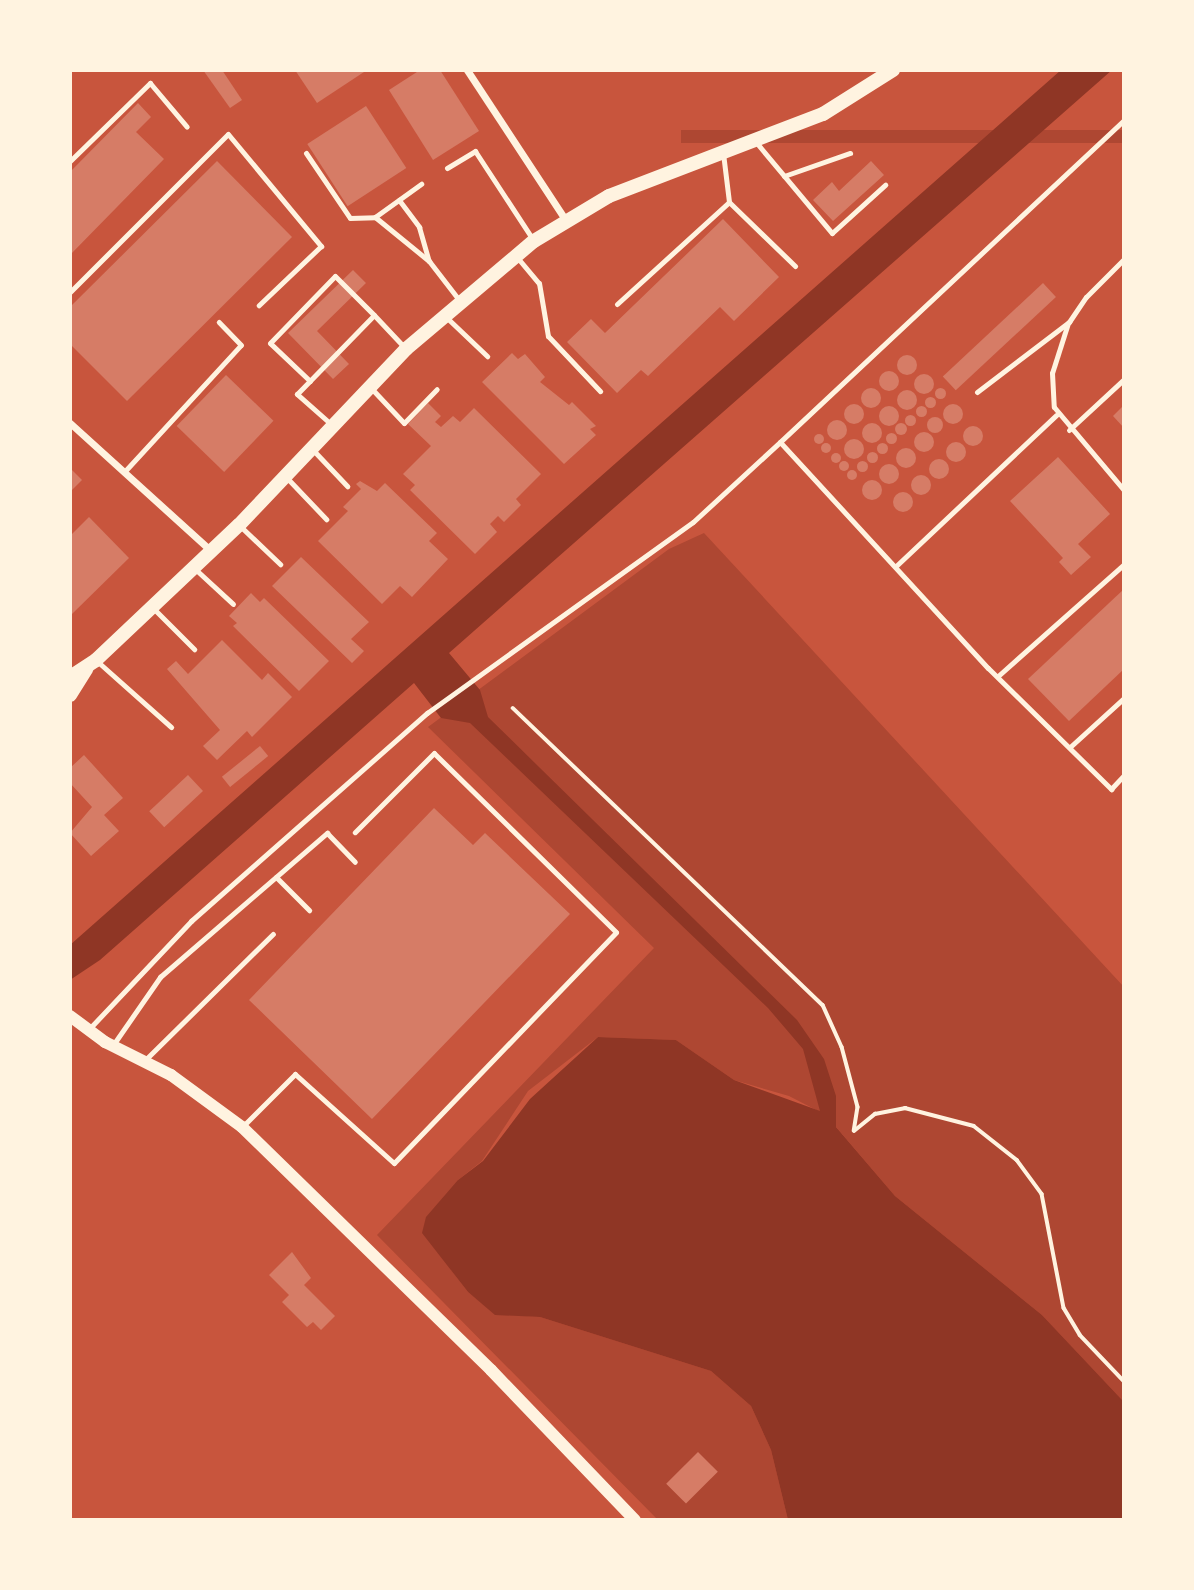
<!DOCTYPE html>
<style>
body{margin:0}
#map{position:relative;width:1194px;height:1590px;overflow:hidden;background:#c8553d;font-family:Georgia,serif}
div>[style]{position:absolute}
[style*='--x']{left:calc(var(--x)*1px);top:calc(var(--y)*1px);width:calc(var(--w)*1px);rotate:calc(var(--a)*1deg)}
.green>*{inset:0;background:#ae4732;transform-origin:0 0}
.water>*{inset:0;background:#8f3625}
.building>*{inset:0;background:#d67c66;transform-origin:0 0}
.round{border-radius:50%}
.path>*{height:3.5px;margin:-1.75px;padding:0 1.75px;transform-origin:1.75px;border-radius:1.75px;background:#fff3e0}
.service>*{height:5px;margin:-2.5px;padding:0 2.5px;transform-origin:2.5px;border-radius:2.5px;background:#fff3e0}
.minor>*{height:7px;margin:-3.5px;padding:0 3.5px;transform-origin:3.5px;border-radius:3.5px;background:#fff3e0}
.tertiary>*{height:12px;margin:-6px;padding:0 6px;transform-origin:6px;border-radius:6px;background:#fff3e0}
.secondary>*{height:14px;margin:-7px;padding:0 7px;transform-origin:7px;border-radius:7px;background:#fff3e0}
span{translate:-50% -50%;white-space:nowrap;text-align:center;line-height:1.15;-webkit-text-stroke:7px #fff3e0;paint-order:stroke}
.frame{position:absolute;inset:0;border:72px solid #fff3e0;pointer-events:none}
</style>
<div id="map">
<div class="green">
<i style="left:1124px;top:130px;width:13px;height:443px;rotate:90deg"></i>
<i style="clip-path:polygon(704px 533px,1124px 987px,1124px 1402px,1042px 1315px,895px 1196px,826px 1115px,789px 1096px,734px 1080px,676px 1040px,598px 1037px,528px 1091px,482px 1161px,458px 1180px,451px 1270px,468px 1292px,495px 1314px,540px 1317px,711px 1371px,751px 1406px,771px 1450px,788px 1520px,658px 1520px,377px 1235px,654px 948px,428px 727px,669px 549px)"></i>
</div>
<div class="water">
<i style="clip-path:polygon(1061px 70px,1112px 70px,449px 653px,480px 690px,488px 717px,797px 1020px,824px 1059px,836px 1096px,836px 1127px,895px 1196px,1042px 1315px,1124px 1402px,1124px 1520px,788px 1520px,771px 1450px,751px 1406px,711px 1371px,540px 1317px,495px 1315px,468px 1292px,422px 1233px,426px 1217px,458px 1180px,483px 1161px,530px 1099px,598px 1037px,676px 1040px,734px 1080px,820px 1111px,803px 1049px,768px 1008px,470px 723px,441px 718px,414px 683px,100px 960px,70px 980px,70px 945px)"></i>
</div>
<div class="building">
<i style="clip-path:polygon(203px 70px,222px 70px,242px 100px,230px 108px)"></i>
<i style="clip-path:polygon(295px 70px,367px 70px,317px 103px)"></i>
<i style="clip-path:polygon(420px 70px,440px 70px,479px 131px,433px 160px,389px 90px)"></i>
<i style="clip-path:polygon(138px 103px,151px 117px,136px 132px,164px 159px,70px 255px,70px 172px)"></i>
<i style="left:366px;top:106px;width:74px;height:70px;rotate:57deg"></i>
<i style="clip-path:polygon(217px 161px,292px 237px,127px 401px,70px 344px,70px 307px)"></i>
<i style="clip-path:polygon(871px 161px,884px 175px,833px 221px,813px 200px,832px 182px,839px 191px)"></i>
<i style="clip-path:polygon(723px 219px,779px 277px,734px 321px,720px 307px,648px 376px,641px 370px,617px 393px,567px 342px,591px 319px,605px 333px)"></i>
<i style="clip-path:polygon(353px 270px,366px 283px,317px 331px,349px 364px,333px 379px,288px 333px)"></i>
<i style="left:1043px;top:283px;width:19px;height:137px;rotate:47deg"></i>
<i style="clip-path:polygon(512px 353px,518px 359px,525px 354px,545px 377px,540px 382px,569px 405px,572px 402px,596px 426px,590px 429px,596px 435px,564px 464px,482px 382px)"></i>
<i class="round" style="left:897px;top:355px;width:20px;height:20px"></i>
<i class="round" style="left:879px;top:371px;width:20px;height:20px"></i>
<i class="round" style="left:914px;top:374px;width:20px;height:20px"></i>
<i style="left:226px;top:375px;width:66px;height:71px;rotate:44deg"></i>
<i class="round" style="left:934.5px;top:387.5px;width:11px;height:11px"></i>
<i class="round" style="left:861px;top:388px;width:20px;height:20px"></i>
<i class="round" style="left:897px;top:390px;width:20px;height:20px"></i>
<i class="round" style="left:924.5px;top:396.5px;width:11px;height:11px"></i>
<i style="clip-path:polygon(428px 403px,441px 416px,435px 422px,441px 427px,453px 416px,460px 422px,474px 408px,541px 474px,516px 499px,521px 505px,504px 522px,498px 516px,490px 524px,497px 532px,475px 554px,410px 490px,415px 485px,403px 474px,431px 446px,408px 424px)"></i>
<i class="round" style="left:943px;top:404px;width:20px;height:20px"></i>
<i class="round" style="left:844px;top:404px;width:20px;height:20px"></i>
<i style="clip-path:polygon(1124px 405px,1124px 428px,1113px 416px)"></i>
<i class="round" style="left:915.5px;top:405.5px;width:11px;height:11px"></i>
<i class="round" style="left:879px;top:406px;width:20px;height:20px"></i>
<i class="round" style="left:904.5px;top:414.5px;width:11px;height:11px"></i>
<i class="round" style="left:927px;top:417px;width:16px;height:16px"></i>
<i class="round" style="left:827px;top:420px;width:20px;height:20px"></i>
<i class="round" style="left:862px;top:423px;width:20px;height:20px"></i>
<i class="round" style="left:895px;top:423px;width:12px;height:12px"></i>
<i class="round" style="left:963px;top:426px;width:20px;height:20px"></i>
<i class="round" style="left:914px;top:432px;width:20px;height:20px"></i>
<i class="round" style="left:885.5px;top:432.5px;width:11px;height:11px"></i>
<i class="round" style="left:814px;top:434px;width:10px;height:10px"></i>
<i class="round" style="left:844px;top:439px;width:20px;height:20px"></i>
<i class="round" style="left:946px;top:442px;width:20px;height:20px"></i>
<i class="round" style="left:876.5px;top:442.5px;width:11px;height:11px"></i>
<i class="round" style="left:821px;top:443px;width:10px;height:10px"></i>
<i class="round" style="left:896px;top:448px;width:20px;height:20px"></i>
<i class="round" style="left:866.5px;top:451.5px;width:11px;height:11px"></i>
<i class="round" style="left:831px;top:453px;width:10px;height:10px"></i>
<i style="clip-path:polygon(1058px 457px,1110px 514px,1078px 544px,1091px 557px,1071px 575px,1059px 562px,1063px 558px,1010px 501px)"></i>
<i class="round" style="left:929px;top:459px;width:20px;height:20px"></i>
<i class="round" style="left:856.5px;top:460.5px;width:11px;height:11px"></i>
<i class="round" style="left:839px;top:461px;width:10px;height:10px"></i>
<i class="round" style="left:879px;top:464px;width:20px;height:20px"></i>
<i style="clip-path:polygon(70px 468px,82px 480px,70px 492px)"></i>
<i class="round" style="left:847px;top:470px;width:10px;height:10px"></i>
<i class="round" style="left:911px;top:475px;width:20px;height:20px"></i>
<i class="round" style="left:862px;top:480px;width:20px;height:20px"></i>
<i style="clip-path:polygon(360px 481px,377px 491px,385px 483px,437px 533px,429px 541px,448px 559px,412px 597px,400px 586px,382px 604px,318px 541px,348px 511px,343px 507px,361px 489px,356px 484px)"></i>
<i class="round" style="left:893px;top:492px;width:20px;height:20px"></i>
<i style="clip-path:polygon(89px 517px,129px 558px,72px 614px,70px 536px)"></i>
<i style="clip-path:polygon(301px 557px,369px 622px,351px 639px,364px 651px,352px 663px,272px 586px)"></i>
<i style="clip-path:polygon(1124px 589px,1124px 669px,1069px 721px,1028px 679px)"></i>
<i style="clip-path:polygon(251px 593px,260px 602px,264px 598px,329px 661px,299px 691px,233px 626px,237px 623px,229px 616px)"></i>
<i style="clip-path:polygon(222px 640px,262px 680px,268px 673px,292px 697px,252px 737px,247px 731px,217px 760px,203px 746px,220px 730px,167px 669px,176px 661px,188px 674px)"></i>
<i style="left:260px;top:746px;width:13px;height:49px;rotate:51deg"></i>
<i style="clip-path:polygon(84px 755px,123px 798px,104px 815px,119px 831px,91px 856px,70px 833px,92px 807px,70px 783px,70px 768px)"></i>
<i style="left:188px;top:775px;width:22px;height:53px;rotate:47deg"></i>
<i style="clip-path:polygon(434px 808px,473px 845px,485px 833px,570px 914px,372px 1119px,249px 1000px)"></i>
<i style="clip-path:polygon(292px 1252px,311px 1278px,304px 1285px,335px 1316px,321px 1330px,313px 1322px,307px 1327px,282px 1302px,289px 1295px,269px 1275px)"></i>
<i style="left:698px;top:1452px;width:28px;height:45px;rotate:45deg"></i>
</div>
<div class="path">
<i style="--x:513;--y:708;--w:429;--a:43.8"></i>
<i style="--x:823;--y:1005;--w:46;--a:65.7"></i>
<i style="--x:842;--y:1047;--w:62;--a:75.1"></i>
<i style="--x:858;--y:1107;--w:24;--a:99"></i>
<i style="--x:854;--y:1131;--w:27;--a:-39"></i>
<i style="--x:875;--y:1114;--w:31;--a:-11"></i>
<i style="--x:905;--y:1108;--w:71;--a:14.6"></i>
<i style="--x:974;--y:1126;--w:55;--a:38.3"></i>
<i style="--x:1017;--y:1160;--w:42;--a:53.7"></i>
<i style="--x:1042;--y:1194;--w:116;--a:79.1"></i>
<i style="--x:1064;--y:1308;--w:31;--a:59"></i>
<i style="--x:1080;--y:1335;--w:64;--a:46.3"></i>
</div>
<div class="service">
<i style="--x:1124;--y:120;--w:471;--a:136.9"></i>
<i style="--x:780;--y:442;--w:307;--a:47.4"></i>
<i style="--x:988;--y:668;--w:173;--a:44.5"></i>
<i style="--x:1111;--y:789;--w:19;--a:-47"></i>
<i style="--x:755;--y:141;--w:120;--a:50.1"></i>
<i style="--x:832;--y:233;--w:72;--a:-42.2"></i>
<i style="--x:306;--y:153;--w:78;--a:55.9"></i>
<i style="--x:350;--y:218;--w:25;--a:-2"></i>
<i style="--x:375;--y:217;--w:57;--a:-35.7"></i>
<i style="--x:723;--y:153;--w:49;--a:83"></i>
<i style="--x:729;--y:202;--w:92;--a:44.1"></i>
<i style="--x:70;--y:161;--w:112;--a:-44.3"></i>
<i style="--x:150;--y:83;--w:57;--a:49.9"></i>
<i style="--x:447;--y:168;--w:33;--a:-31"></i>
<i style="--x:475;--y:151;--w:108;--a:56.8"></i>
<i style="--x:784;--y:176;--w:70;--a:-19.2"></i>
<i style="--x:399;--y:200;--w:34;--a:53"></i>
<i style="--x:419;--y:227;--w:35;--a:74"></i>
<i style="--x:429;--y:261;--w:49;--a:52.4"></i>
<i style="--x:375;--y:217;--w:70;--a:39.2"></i>
<i style="--x:516;--y:256;--w:35;--a:50"></i>
<i style="--x:539;--y:283;--w:54;--a:80.4"></i>
<i style="--x:548;--y:336;--w:76;--a:46.6"></i>
<i style="--x:70;--y:292;--w:223;--a:-45"></i>
<i style="--x:228;--y:134;--w:146;--a:50.3"></i>
<i style="--x:321;--y:246;--w:86;--a:136.4"></i>
<i style="--x:617;--y:304;--w:151;--a:-42.3"></i>
<i style="--x:446;--y:317;--w:57;--a:43.6"></i>
<i style="--x:1068;--y:323;--w:52;--a:107.7"></i>
<i style="--x:1052;--y:373;--w:34;--a:87"></i>
<i style="--x:1054;--y:407;--w:109;--a:49.9"></i>
<i style="--x:310;--y:381;--w:55;--a:-136.5"></i>
<i style="--x:270;--y:343;--w:93;--a:-45.9"></i>
<i style="--x:335;--y:276;--w:55;--a:45"></i>
<i style="--x:371;--y:388;--w:48;--a:46.7"></i>
<i style="--x:404;--y:423;--w:47;--a:-45.9"></i>
<i style="--x:977;--y:392;--w:116;--a:-37.3"></i>
<i style="--x:1069;--y:322;--w:30;--a:-56"></i>
<i style="--x:1086;--y:297;--w:54;--a:-45"></i>
<i style="--x:332;--y:425;--w:47;--a:-138.5"></i>
<i style="--x:297;--y:394;--w:110;--a:-45.7"></i>
<i style="--x:374;--y:315;--w:47;--a:46.7"></i>
<i style="--x:1069;--y:430;--w:75;--a:-42.8"></i>
<i style="--x:313;--y:450;--w:50;--a:46.6"></i>
<i style="--x:125;--y:471;--w:171;--a:-47.4"></i>
<i style="--x:241;--y:345;--w:32;--a:-134"></i>
<i style="--x:287;--y:478;--w:57;--a:46.4"></i>
<i style="--x:239;--y:525;--w:57;--a:43.6"></i>
<i style="--x:896;--y:566;--w:220;--a:-43.3"></i>
<i style="--x:194;--y:568;--w:53;--a:42.7"></i>
<i style="--x:154;--y:609;--w:57;--a:45"></i>
<i style="--x:98;--y:662;--w:98;--a:41.7"></i>
<i style="--x:998;--y:676;--w:169;--a:-41.6"></i>
<i style="--x:1070;--y:747;--w:73;--a:-42.2"></i>
<i style="--x:276;--y:877;--w:47;--a:45"></i>
<i style="--x:89;--y:1029;--w:149;--a:-46.6"></i>
<i style="--x:191;--y:921;--w:315;--a:-41.4"></i>
<i style="--x:427;--y:713;--w:327;--a:-35.7"></i>
<i style="--x:693;--y:522;--w:118;--a:-42.6"></i>
<i style="--x:113;--y:1045;--w:83;--a:-55.3"></i>
<i style="--x:160;--y:977;--w:221;--a:-40.8"></i>
<i style="--x:327;--y:833;--w:40;--a:46"></i>
<i style="--x:144;--y:1061;--w:181;--a:-44.6"></i>
<i style="--x:242;--y:1127;--w:75;--a:-45"></i>
<i style="--x:295;--y:1074;--w:133;--a:42"></i>
<i style="--x:394;--y:1163;--w:320;--a:-46.1"></i>
<i style="--x:616;--y:932;--w:255;--a:-135.5"></i>
<i style="--x:434;--y:753;--w:112;--a:135"></i>
</div>
<div class="minor">
<i style="--x:467;--y:70;--w:178;--a:56.7"></i>
<i style="--x:70;--y:423;--w:190;--a:42.2"></i>
</div>
<div class="tertiary">
<i style="--x:70;--y:1016;--w:44;--a:36.6"></i>
<i style="--x:105;--y:1042;--w:74;--a:26.6"></i>
<i style="--x:171;--y:1075;--w:88;--a:36.2"></i>
<i style="--x:242;--y:1127;--w:348;--a:44.3"></i>
<i style="--x:491;--y:1370;--w:208;--a:46.2"></i>
</div>
<div class="secondary">
<i style="--x:70;--y:677;--w:31;--a:-33"></i>
<i style="--x:96;--y:660;--w:197;--a:-43.4"></i>
<i style="--x:239;--y:525;--w:243;--a:-46.5"></i>
<i style="--x:406;--y:349;--w:167;--a:-40.2"></i>
<i style="--x:534;--y:241;--w:87;--a:-31"></i>
<i style="--x:609;--y:196;--w:229;--a:-21"></i>
<i style="--x:823;--y:114;--w:83;--a:-32.2"></i>
<i style="--x:70;--y:695;--w:31;--a:-58"></i>
</div>
<div class="frame"></div>
</div>
